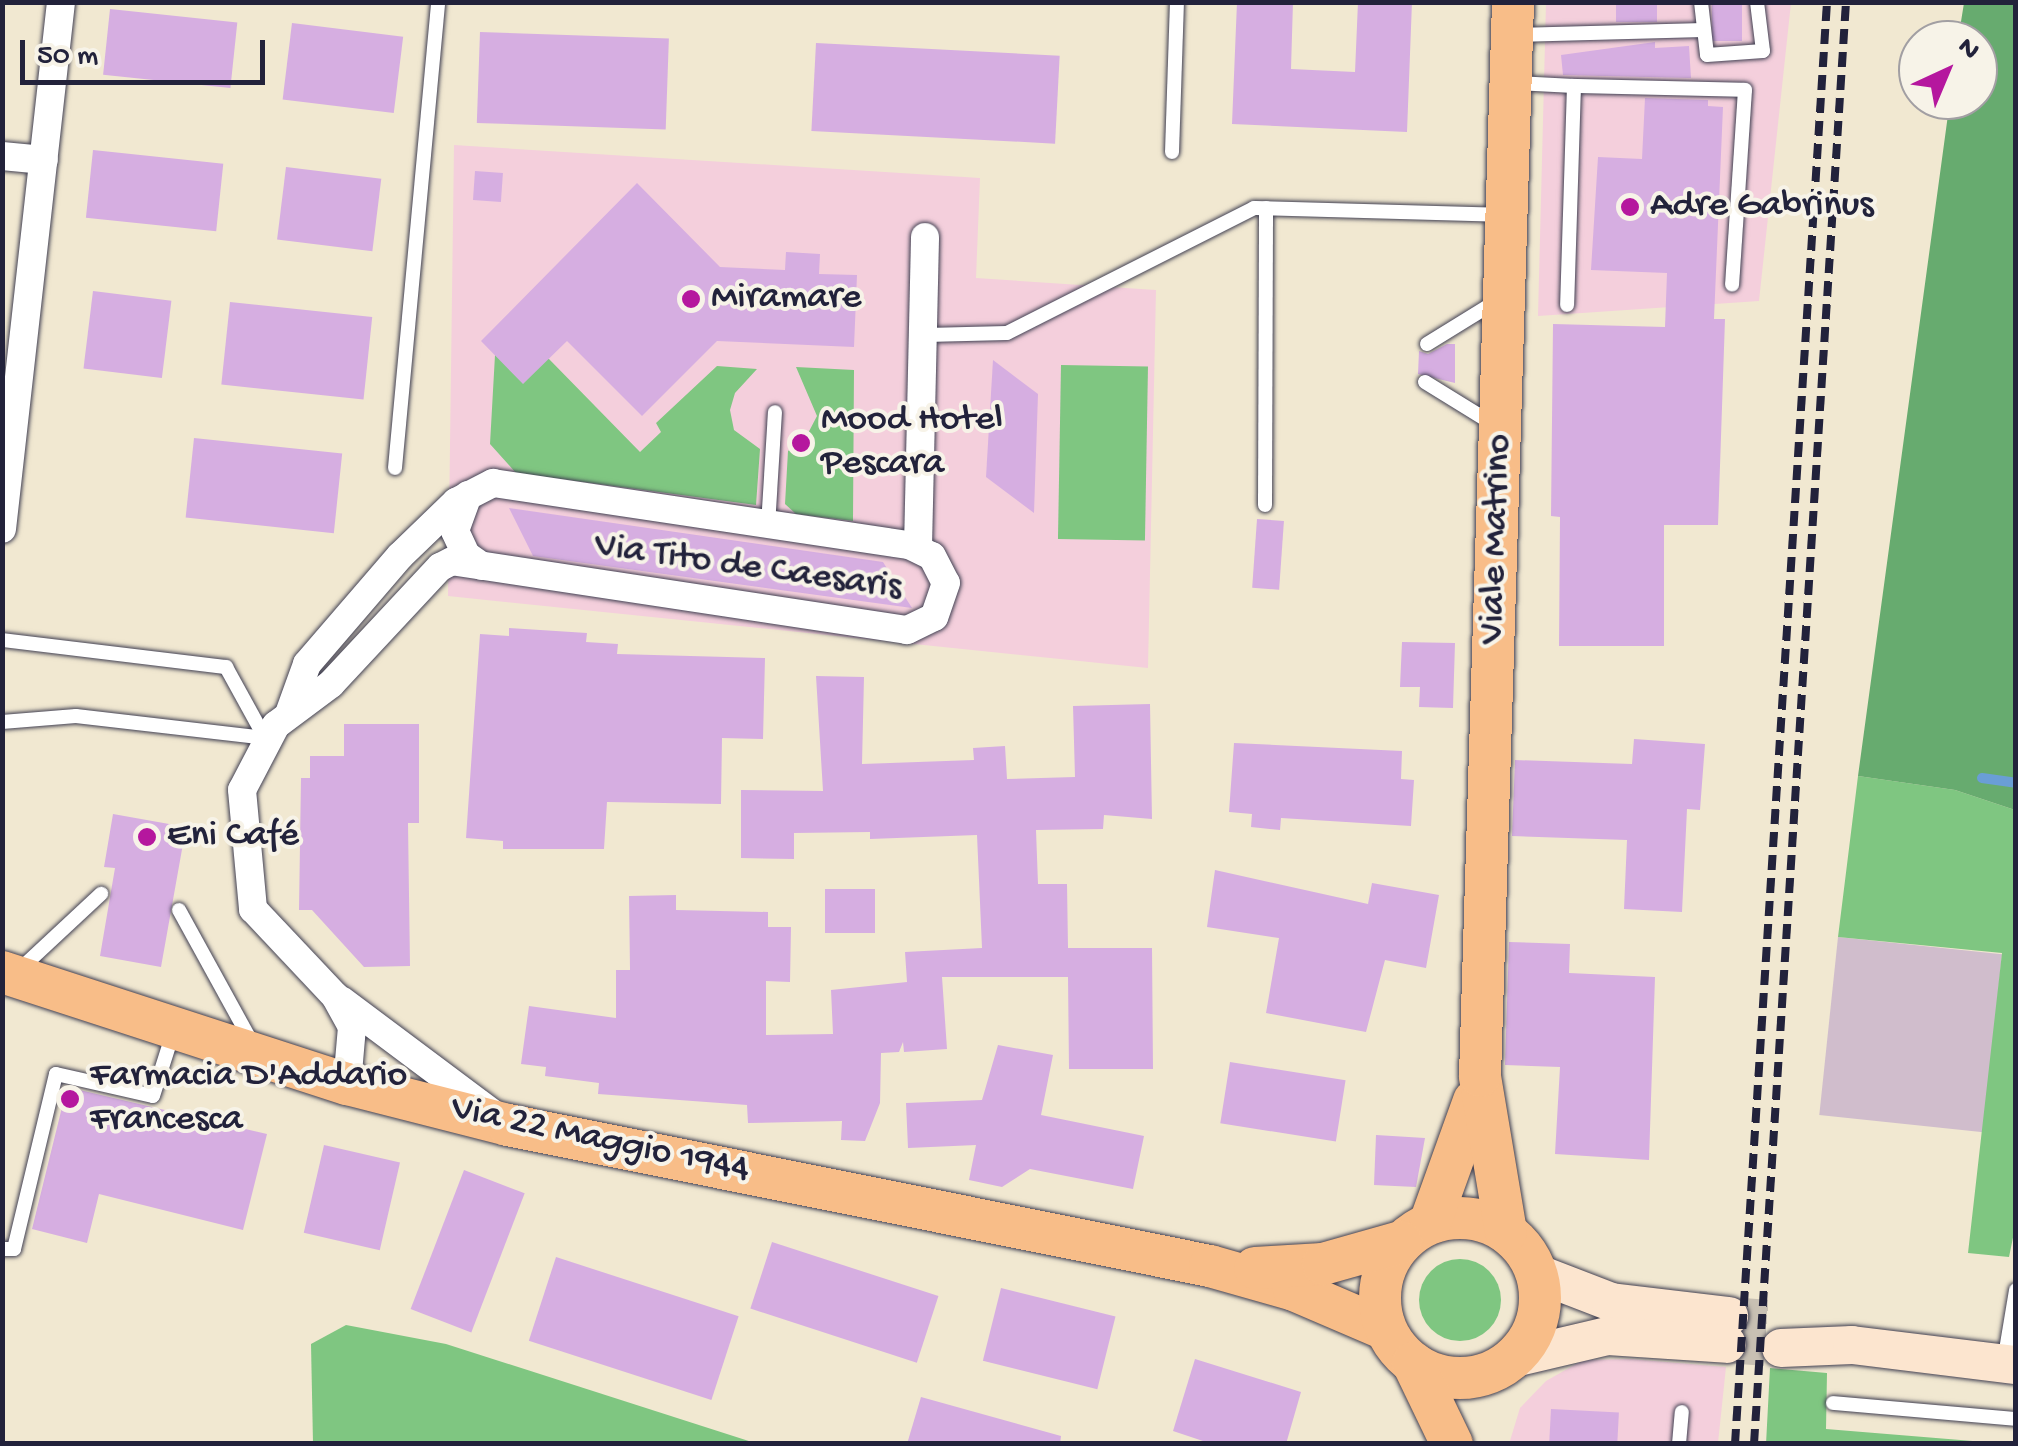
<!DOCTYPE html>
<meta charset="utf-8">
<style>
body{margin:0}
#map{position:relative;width:2018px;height:1446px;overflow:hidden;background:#f1e8d1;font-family:"Gochi Hand",sans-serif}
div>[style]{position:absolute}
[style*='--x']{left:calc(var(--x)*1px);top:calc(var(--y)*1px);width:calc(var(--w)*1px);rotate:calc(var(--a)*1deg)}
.built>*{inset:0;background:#f4cfdc}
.industrial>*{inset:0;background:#d0bdcc;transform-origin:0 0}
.green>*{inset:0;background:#7fc681;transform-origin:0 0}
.round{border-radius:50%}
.forest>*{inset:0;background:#67ab6f}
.stream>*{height:10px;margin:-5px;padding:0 5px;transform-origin:5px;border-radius:5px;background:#6a9ed6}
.building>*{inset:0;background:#d6aee1;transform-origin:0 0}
.secondary-tunnel>*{height:38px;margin-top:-19px;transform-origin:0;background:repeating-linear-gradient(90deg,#c8c0b3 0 38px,transparent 0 57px)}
.roads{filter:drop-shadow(0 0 2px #414052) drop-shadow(0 0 2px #414052)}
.lane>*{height:14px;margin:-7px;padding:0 7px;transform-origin:7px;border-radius:7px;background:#fff}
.street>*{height:28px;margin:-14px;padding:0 14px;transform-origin:14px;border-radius:14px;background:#fff}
.secondary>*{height:38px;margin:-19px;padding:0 19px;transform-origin:19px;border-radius:19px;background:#fce5cf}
.primary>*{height:42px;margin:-21px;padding:0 21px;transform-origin:21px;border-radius:21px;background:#f8bd88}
.primary>.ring{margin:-21px;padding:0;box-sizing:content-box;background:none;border:42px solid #f8bd88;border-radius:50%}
.rail>*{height:8px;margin-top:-4px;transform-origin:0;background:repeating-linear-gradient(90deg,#22223b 0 15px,transparent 0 23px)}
.dots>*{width:28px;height:28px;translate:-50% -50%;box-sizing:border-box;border:5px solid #f7f3e8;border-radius:50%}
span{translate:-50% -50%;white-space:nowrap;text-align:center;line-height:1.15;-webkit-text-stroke:8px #f7f3e8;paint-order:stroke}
.poi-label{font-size:38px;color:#22223b}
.left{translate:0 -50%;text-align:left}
.street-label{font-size:38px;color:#22223b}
.frame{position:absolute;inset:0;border:5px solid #22223b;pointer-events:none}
.north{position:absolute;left:1898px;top:20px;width:100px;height:100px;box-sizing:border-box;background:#f7f3e8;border:2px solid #a29fa3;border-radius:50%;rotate:44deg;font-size:28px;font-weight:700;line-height:40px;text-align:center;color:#22223b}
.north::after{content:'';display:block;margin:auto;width:35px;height:45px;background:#b5179e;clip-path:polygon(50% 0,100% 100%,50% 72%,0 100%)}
.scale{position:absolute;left:20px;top:40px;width:245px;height:45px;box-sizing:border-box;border:5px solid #22223b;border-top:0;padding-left:12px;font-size:30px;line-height:35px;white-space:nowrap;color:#22223b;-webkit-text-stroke:8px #f7f3e8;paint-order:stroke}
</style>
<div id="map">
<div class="built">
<i style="clip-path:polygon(1546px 3px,1791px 3px,1759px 301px,1538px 316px)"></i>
<i style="clip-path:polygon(454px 145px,980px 178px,976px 278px,1156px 290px,1148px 668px,448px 596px)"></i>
<i style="clip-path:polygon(1631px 1359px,1726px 1367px,1718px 1443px,1509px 1444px,1520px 1408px,1546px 1381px,1583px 1360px)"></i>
</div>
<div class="industrial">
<i style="left:1838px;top:937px;width:165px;height:179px;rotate:6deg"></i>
</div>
<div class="green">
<i style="clip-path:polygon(495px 355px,549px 359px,640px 452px,661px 432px,656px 423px,717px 366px,757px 369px,735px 393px,730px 410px,734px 430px,760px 449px,756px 505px,516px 473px,490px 444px)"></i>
<i style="left:1061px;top:365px;width:87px;height:174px;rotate:1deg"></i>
<i style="clip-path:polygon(796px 367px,854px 370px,853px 521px,796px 514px,785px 504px,788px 451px,805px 439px,817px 416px)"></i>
<i style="clip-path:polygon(1858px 776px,1955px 790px,2015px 810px,2016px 1223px,2009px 1257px,1968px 1253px,2002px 953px,1838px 937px)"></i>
<i class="round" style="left:1419px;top:1259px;width:82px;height:82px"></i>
<i style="clip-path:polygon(346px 1325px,446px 1344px,755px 1443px,313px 1443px,311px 1344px)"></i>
<i style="clip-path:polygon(1770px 1368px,1827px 1373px,1826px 1429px,1997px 1443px,1766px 1444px)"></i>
</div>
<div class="forest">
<i style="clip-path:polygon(1964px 3px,2015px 3px,2015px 810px,1955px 790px,1858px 776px,1950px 100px,1978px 100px,1978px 40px,1958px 40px)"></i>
</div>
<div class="stream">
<i style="--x:1982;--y:778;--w:34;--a:8"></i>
</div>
<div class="building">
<i style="clip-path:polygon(1237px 2px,1293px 2px,1291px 69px,1355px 72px,1358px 2px,1412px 2px,1407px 132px,1232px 124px)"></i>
<i style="left:1616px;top:2px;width:41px;height:20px"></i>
<i style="left:1712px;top:2px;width:30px;height:39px"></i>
<i style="left:110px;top:9px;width:128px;height:66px;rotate:6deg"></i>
<i style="left:292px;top:23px;width:112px;height:77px;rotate:7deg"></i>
<i style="left:480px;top:32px;width:189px;height:91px;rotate:2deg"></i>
<i style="clip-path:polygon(1655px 42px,1655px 48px,1689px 46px,1691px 78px,1563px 75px,1561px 55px)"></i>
<i style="left:816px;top:43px;width:244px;height:88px;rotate:3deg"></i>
<i style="clip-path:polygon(1645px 98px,1708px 100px,1708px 106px,1723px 107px,1714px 319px,1725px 319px,1718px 525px,1664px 525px,1664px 646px,1559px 646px,1560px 517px,1551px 516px,1553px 324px,1665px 327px,1667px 273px,1591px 270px,1598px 157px,1642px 159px)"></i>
<i style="left:93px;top:150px;width:131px;height:68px;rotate:6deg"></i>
<i style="left:286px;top:167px;width:96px;height:73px;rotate:7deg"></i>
<i style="left:475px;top:171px;width:28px;height:29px;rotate:4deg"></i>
<i style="clip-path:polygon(637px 183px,720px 267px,785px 270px,786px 252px,820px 254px,819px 274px,857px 275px,854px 347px,717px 341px,642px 416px,567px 341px,523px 384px,481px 341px)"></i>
<i style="left:93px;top:291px;width:79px;height:78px;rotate:7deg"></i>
<i style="left:230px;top:302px;width:143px;height:83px;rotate:6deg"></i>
<i style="clip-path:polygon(1447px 344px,1455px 344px,1455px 383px,1418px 374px,1419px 351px,1428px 354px)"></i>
<i style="clip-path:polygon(993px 360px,1038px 394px,1034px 513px,986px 477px)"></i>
<i style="left:194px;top:438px;width:149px;height:80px;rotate:6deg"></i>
<i style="clip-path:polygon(509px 508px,883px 562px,912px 608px,533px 556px)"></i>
<i style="left:1257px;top:519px;width:27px;height:69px;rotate:4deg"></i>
<i style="clip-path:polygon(509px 628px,587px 633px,586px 642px,618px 644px,617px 654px,765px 658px,763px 739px,722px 738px,721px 804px,607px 802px,604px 849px,503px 849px,503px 841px,466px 838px,480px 634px,509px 636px)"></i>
<i style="clip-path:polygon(1402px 642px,1455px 643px,1453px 708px,1419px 707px,1420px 687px,1400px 687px)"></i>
<i style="clip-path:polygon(816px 676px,864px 677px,862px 764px,974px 760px,973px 748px,1005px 746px,1007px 779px,1075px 777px,1073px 706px,1150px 704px,1152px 819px,1104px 815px,1103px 829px,1036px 830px,1038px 884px,1067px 884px,1068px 948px,1152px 948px,1153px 1069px,1069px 1069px,1068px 977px,942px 977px,947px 1049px,904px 1052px,903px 1042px,899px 1052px,881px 1053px,880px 1103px,865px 1141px,841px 1140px,842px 1121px,748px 1123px,747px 1105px,598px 1094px,599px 1083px,545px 1076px,546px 1067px,521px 1064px,529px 1006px,616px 1018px,616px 970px,630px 970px,629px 896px,676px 895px,676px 910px,768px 912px,768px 927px,791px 927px,790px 982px,766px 981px,766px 1035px,833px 1034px,831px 990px,907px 982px,905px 952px,982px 948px,977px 835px,870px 839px,870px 832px,794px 833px,794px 859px,741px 858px,741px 790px,823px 791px)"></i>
<i style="clip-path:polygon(344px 724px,419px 724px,419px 823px,408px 823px,410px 966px,364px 967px,312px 910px,299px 910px,301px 778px,310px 778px,310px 756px,344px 756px)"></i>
<i style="clip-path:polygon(1634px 739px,1705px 744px,1700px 810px,1687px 809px,1682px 912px,1624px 909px,1627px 840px,1512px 836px,1515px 760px,1632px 764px)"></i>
<i style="clip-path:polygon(1234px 743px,1402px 751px,1401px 779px,1414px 780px,1411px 826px,1281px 818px,1280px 830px,1251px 827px,1252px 814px,1229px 812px)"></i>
<i style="clip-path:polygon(113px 814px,186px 827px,161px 967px,100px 956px,115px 868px,104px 867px)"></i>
<i style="clip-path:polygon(1215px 870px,1368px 904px,1372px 883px,1439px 895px,1426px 968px,1385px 960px,1366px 1032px,1266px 1013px,1279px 938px,1207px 927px)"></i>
<i style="left:825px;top:889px;width:50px;height:44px"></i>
<i style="clip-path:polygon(1509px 942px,1570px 944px,1569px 973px,1655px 977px,1649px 1160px,1555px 1154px,1560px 1067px,1505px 1065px)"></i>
<i style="clip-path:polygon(998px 1045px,1053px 1055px,1041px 1115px,1144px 1136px,1133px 1189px,1030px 1169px,1002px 1187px,969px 1180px,976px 1145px,908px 1148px,906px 1103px,982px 1100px)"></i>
<i style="left:1230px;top:1062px;width:117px;height:62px;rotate:9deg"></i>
<i style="clip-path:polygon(67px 1087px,267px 1134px,243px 1230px,99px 1194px,87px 1243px,32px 1229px)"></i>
<i style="clip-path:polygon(1376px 1135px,1425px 1138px,1416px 1187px,1374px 1185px)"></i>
<i style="left:324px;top:1145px;width:78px;height:90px;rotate:13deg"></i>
<i style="left:464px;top:1170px;width:65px;height:149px;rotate:21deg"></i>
<i style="left:772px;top:1242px;width:175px;height:70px;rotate:18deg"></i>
<i style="left:556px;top:1257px;width:192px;height:88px;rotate:18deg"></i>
<i style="left:1001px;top:1288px;width:118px;height:75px;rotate:14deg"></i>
<i style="clip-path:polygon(1195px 1359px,1301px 1392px,1286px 1444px,1212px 1444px,1173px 1431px)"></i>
<i style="clip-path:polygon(921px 1397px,1061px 1436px,1060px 1444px,907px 1444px)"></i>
<i style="left:1551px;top:1409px;width:68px;height:35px;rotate:3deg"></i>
</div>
<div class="secondary-tunnel">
<i style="--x:1729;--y:1316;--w:54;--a:4.2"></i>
<i style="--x:1727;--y:1344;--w:54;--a:4.2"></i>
</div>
<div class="roads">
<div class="lane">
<i style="--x:1701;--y:2;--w:53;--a:83.5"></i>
<i style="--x:1707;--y:55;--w:56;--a:-4.1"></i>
<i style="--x:1763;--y:51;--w:49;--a:-97"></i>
<i style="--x:1515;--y:35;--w:189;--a:-1.5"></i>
<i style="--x:1516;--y:83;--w:58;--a:3"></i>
<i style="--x:1574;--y:86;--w:219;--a:91.8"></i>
<i style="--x:1574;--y:86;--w:171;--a:1.3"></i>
<i style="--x:1745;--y:90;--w:195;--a:93.8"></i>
<i style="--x:1172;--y:152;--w:150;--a:-88.1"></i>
<i style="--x:926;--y:335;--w:81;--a:-1.4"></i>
<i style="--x:1007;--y:333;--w:277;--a:-26.8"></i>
<i style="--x:1254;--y:208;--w:247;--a:1.6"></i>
<i style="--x:1427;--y:344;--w:80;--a:-31.7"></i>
<i style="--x:1425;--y:382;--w:80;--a:31.7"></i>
<i style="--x:395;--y:468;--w:468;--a:-84.7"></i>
<i style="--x:1265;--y:505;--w:297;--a:-89.8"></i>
<i style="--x:768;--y:526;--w:114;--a:-86.5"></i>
<i style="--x:2;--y:640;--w:226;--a:6.9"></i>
<i style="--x:226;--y:667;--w:81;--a:61.2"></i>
<i style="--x:2;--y:722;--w:74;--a:-4.6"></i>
<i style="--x:76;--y:716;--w:190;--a:6.6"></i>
<i style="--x:179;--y:910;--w:152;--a:61.2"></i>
<i style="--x:17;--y:972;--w:115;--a:-42.9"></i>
<i style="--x:2;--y:1249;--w:12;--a:0"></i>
<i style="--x:14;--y:1249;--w:180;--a:-76.5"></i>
<i style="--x:56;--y:1074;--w:99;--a:12.8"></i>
<i style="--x:153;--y:1096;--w:66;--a:-72.4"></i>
<i style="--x:2004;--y:1362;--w:73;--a:-80.5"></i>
<i style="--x:1833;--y:1403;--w:184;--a:5"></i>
<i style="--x:1679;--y:1444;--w:32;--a:-85"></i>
</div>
<div class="street">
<i style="--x:2;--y:156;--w:42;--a:5.4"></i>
<i style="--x:468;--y:495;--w:38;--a:110"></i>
<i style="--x:455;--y:531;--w:26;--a:65"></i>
<i style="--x:466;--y:555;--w:19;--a:35"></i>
<i style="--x:2;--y:529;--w:530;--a:-83.61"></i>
<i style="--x:918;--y:547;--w:310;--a:-88.7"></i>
<i style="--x:290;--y:711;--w:50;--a:-70.1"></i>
<i style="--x:307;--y:664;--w:143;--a:-49.3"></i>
<i style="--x:400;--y:556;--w:78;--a:-44"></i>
<i style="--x:456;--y:502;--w:42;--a:-27.2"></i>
<i style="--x:493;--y:483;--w:421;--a:8.5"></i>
<i style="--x:909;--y:545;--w:25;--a:26"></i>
<i style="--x:932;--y:556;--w:30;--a:63"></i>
<i style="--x:946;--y:583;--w:36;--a:109"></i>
<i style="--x:934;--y:617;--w:30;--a:154"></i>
<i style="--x:907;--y:630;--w:460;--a:-171.4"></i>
<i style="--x:452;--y:561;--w:13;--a:153"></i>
<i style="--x:440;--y:567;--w:160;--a:133"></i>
<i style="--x:331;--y:684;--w:69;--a:143.3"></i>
<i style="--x:276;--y:725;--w:73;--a:117.6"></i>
<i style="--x:242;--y:790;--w:120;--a:84.7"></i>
<i style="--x:253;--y:909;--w:120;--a:46.7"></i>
<i style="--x:335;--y:996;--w:35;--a:61"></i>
<i style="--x:352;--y:1027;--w:57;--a:95"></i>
<i style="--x:341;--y:1000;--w:192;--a:36.8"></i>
</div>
<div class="secondary">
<i style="--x:1536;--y:1273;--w:80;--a:21.1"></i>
<i style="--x:1611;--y:1302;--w:119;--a:6.8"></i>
<i style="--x:1781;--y:1348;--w:71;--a:-2.4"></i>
<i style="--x:1852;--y:1345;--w:165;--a:7"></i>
<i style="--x:1514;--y:1358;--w:97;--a:-13.2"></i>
<i style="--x:1608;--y:1336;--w:119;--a:3.8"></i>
</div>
<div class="primary">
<i style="--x:2;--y:972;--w:363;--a:18"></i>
<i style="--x:347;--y:1084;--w:166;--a:14.3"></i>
<i style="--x:508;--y:1125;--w:716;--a:11.36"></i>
<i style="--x:1210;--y:1266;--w:87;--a:15.9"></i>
<i style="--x:1294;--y:1290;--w:99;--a:23.2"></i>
<i class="ring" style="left:1380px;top:1218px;width:118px;height:118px"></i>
<i style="--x:1430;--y:1223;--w:130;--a:-70.2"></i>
<i style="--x:1506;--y:1232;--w:158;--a:-99.5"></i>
<i style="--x:1480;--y:1076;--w:1075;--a:-88.24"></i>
<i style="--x:1255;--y:1268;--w:68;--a:-3.4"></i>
<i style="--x:1323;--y:1264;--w:81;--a:-15.8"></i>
<i style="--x:1413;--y:1363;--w:90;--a:64.3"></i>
</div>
</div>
<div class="rail">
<i style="--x:1735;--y:1444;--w:1445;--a:-86.35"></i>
<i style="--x:1754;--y:1444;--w:1445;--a:-86.35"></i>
</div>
<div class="dots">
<i style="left:1630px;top:207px;background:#b5179e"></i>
<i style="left:691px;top:299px;background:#b5179e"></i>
<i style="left:801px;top:443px;background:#b5179e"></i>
<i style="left:147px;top:837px;background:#b5179e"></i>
<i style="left:70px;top:1099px;background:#b5179e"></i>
</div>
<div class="poi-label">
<span class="left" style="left:1650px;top:207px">Adre Gabrinus</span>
<span class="left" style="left:711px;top:299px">Miramare</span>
<span class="left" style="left:821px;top:443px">Mood Hotel<br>Pescara</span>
<span class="left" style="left:167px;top:837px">Eni Café</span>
<span class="left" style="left:90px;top:1099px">Farmacia D'Addario<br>Francesca</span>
</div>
<div class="street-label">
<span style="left:1497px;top:539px;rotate:-88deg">Viale Matrino</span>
<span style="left:748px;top:568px;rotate:8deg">Via Tito de Caesaris</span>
<span style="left:600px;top:1141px;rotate:12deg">Via 22 Maggio 1944</span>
</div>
<div class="frame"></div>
<div class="north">N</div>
<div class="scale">50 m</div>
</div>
